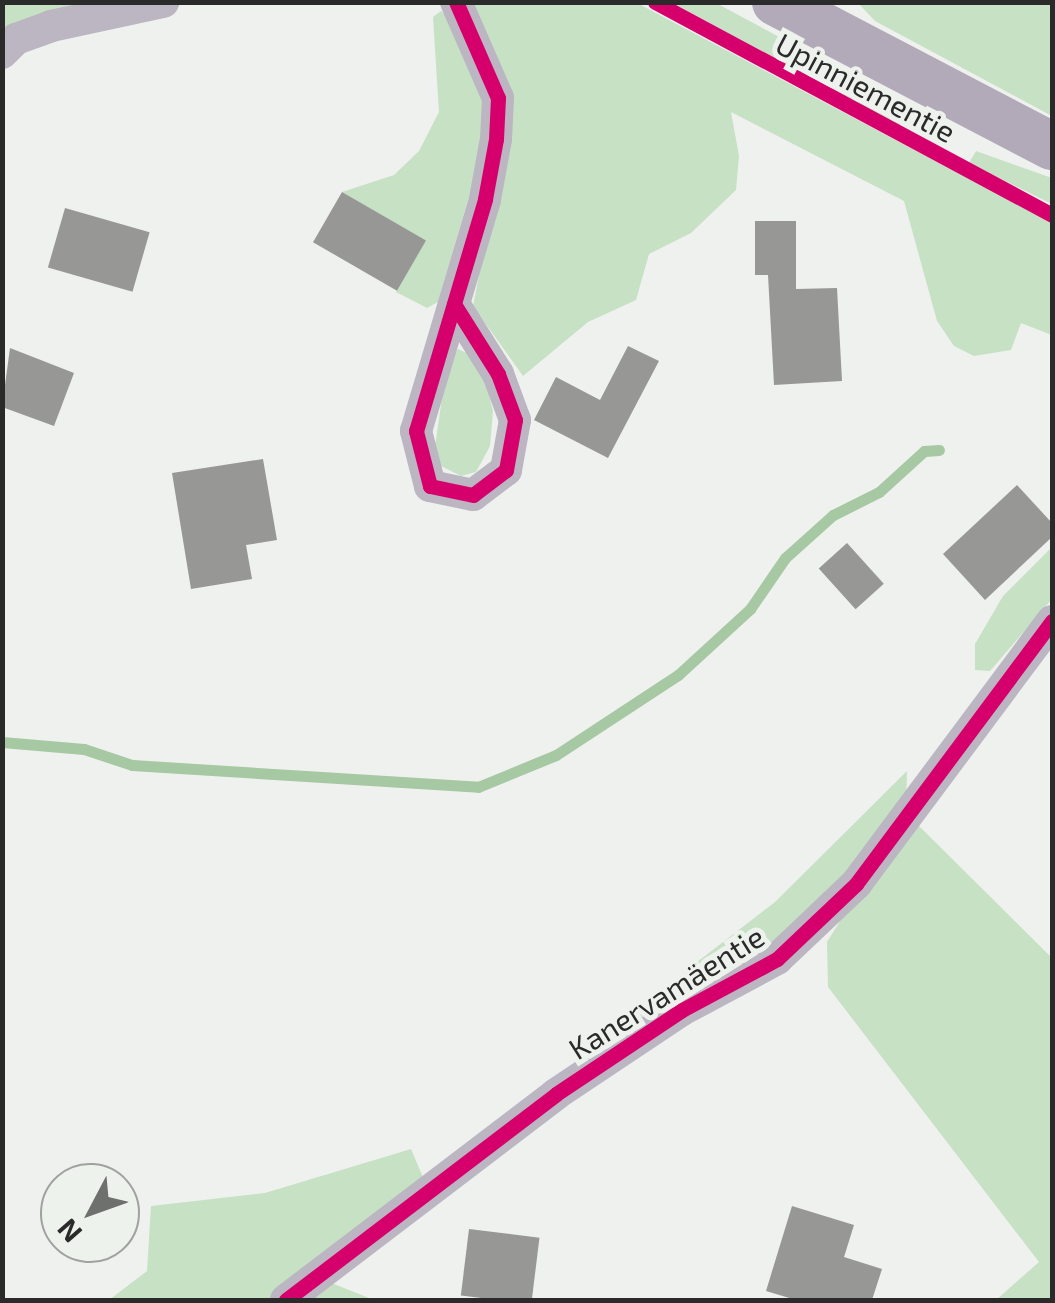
<!DOCTYPE html>
<meta charset="utf-8">
<style>
body{margin:0}
#map{position:relative;width:1055px;height:1303px;overflow:hidden;background:#eff1ee;font-family:"Exo 2",sans-serif}
div>[style]{position:absolute}
[style*='--x']{left:calc(var(--x)*1px);top:calc(var(--y)*1px);width:calc(var(--w)*1px);rotate:calc(var(--a)*1deg)}
.green>*{inset:0;background:#c7e1c4}
.stream>*{height:11px;margin:-5.5px;padding:0 5.5px;transform-origin:5.5px;border-radius:5.5px;background:#a6c8a2}
.building>*{inset:0;background:#979896;transform-origin:0 0}
.street>*{height:32px;margin:-16px;padding:0 16px;transform-origin:16px;border-radius:16px;background:#bcb6c2}
.secondary>*{height:48px;margin:-24px;padding:0 24px;transform-origin:24px;border-radius:24px;background:#b2aab8}
.cycleway>*{height:15px;margin:-7.5px;padding:0 7.5px;transform-origin:7.5px;border-radius:7.5px;background:#d6006c}
span{translate:-50% -50%;white-space:nowrap;text-align:center;line-height:1.15;-webkit-text-stroke:10px #eef2ed;paint-order:stroke}
.street-label{font-size:30px;color:#292a29}
.frame{position:absolute;inset:0;border:5px solid #292a29;pointer-events:none}
.north{position:absolute;left:40px;top:1163px;width:100px;height:100px;box-sizing:border-box;background:#eef2ed;border:2px solid #9fa29f;border-radius:50%;rotate:229deg;font-size:28px;font-weight:700;line-height:40px;text-align:center;color:#292a29}
.north::after{content:'';display:block;margin:auto;width:35px;height:45px;background:#6e706e;clip-path:polygon(50% 0,100% 100%,50% 72%,0 100%)}
</style>
<div id="map">
<div class="green">
<i style="clip-path:polygon(3px 3px,144px 3px,15px 35px,3px 28px)"></i>
<i style="clip-path:polygon(466px 3px,637px 3px,1052px 223px,1052px 335px,1021px 323px,1011px 350px,974px 356px,954px 346px,937px 321px,904px 201px,731px 112px,739px 156px,736px 190px,691px 233px,649px 254px,636px 300px,588px 322px,523px 376px,473px 306px,512px 108px)"></i>
<i style="clip-path:polygon(673px 3px,716px 3px,809px 53px,814px 68px,806px 76px)"></i>
<i style="clip-path:polygon(858px 3px,1052px 3px,1052px 116px,875px 21px)"></i>
<i style="clip-path:polygon(441px 11px,452px 20px,482px 94px,483px 149px,438px 302px,427px 308px,396px 292px,425px 241px,342px 192px,394px 175px,419px 151px,439px 112px,433px 17px)"></i>
<i style="clip-path:polygon(834px 69px,906px 114px,899px 126px,834px 91px,828px 82px)"></i>
<i style="clip-path:polygon(976px 151px,1052px 178px,1052px 204px,969px 163px)"></i>
<i style="clip-path:polygon(458px 349px,471px 355px,485px 378px,493px 411px,490px 446px,476px 472px,461px 476px,441px 466px,435px 447px,447px 362px)"></i>
<i style="clip-path:polygon(1052px 547px,1052px 599px,990px 671px,975px 670px,975px 644px,1003px 596px)"></i>
<i style="clip-path:polygon(907px 771px,906px 806px,791px 940px,573px 1076px,662px 989px,775px 902px)"></i>
<i style="clip-path:polygon(916px 823px,1052px 958px,1052px 1300px,996px 1300px,1039px 1262px,828px 987px,827px 942px,857px 894px)"></i>
<i style="clip-path:polygon(411px 1149px,425px 1182px,270px 1300px,109px 1300px,147px 1271px,151px 1206px,265px 1193px)"></i>
<i style="clip-path:polygon(324px 1280px,374px 1300px,298px 1300px)"></i>
</div>
<div class="stream">
<i style="--x:2;--y:742;--w:82;--a:4.9"></i>
<i style="--x:84;--y:749;--w:51;--a:18.4"></i>
<i style="--x:132;--y:765;--w:347;--a:3.6"></i>
<i style="--x:478;--y:787;--w:84;--a:-22.3"></i>
<i style="--x:556;--y:755;--w:146;--a:-33.3"></i>
<i style="--x:678;--y:675;--w:98;--a:-42.5"></i>
<i style="--x:750;--y:609;--w:62;--a:-55.5"></i>
<i style="--x:785;--y:558;--w:64;--a:-41.9"></i>
<i style="--x:833;--y:515;--w:51;--a:-26.6"></i>
<i style="--x:879;--y:492;--w:61;--a:-42.3"></i>
<i style="--x:924;--y:451;--w:15;--a:-4"></i>
</div>
<div class="building">
<i style="left:342px;top:192px;width:97px;height:58px;rotate:30deg"></i>
<i style="left:65px;top:208px;width:88px;height:62px;rotate:16deg"></i>
<i style="clip-path:polygon(755px 221px,796px 221px,796px 289px,837px 288px,842px 381px,774px 385px,768px 275px,755px 275px)"></i>
<i style="clip-path:polygon(628px 346px,659px 361px,608px 458px,534px 420px,556px 377px,600px 400px)"></i>
<i style="clip-path:polygon(10px 348px,74px 373px,54px 426px,2px 407px)"></i>
<i style="clip-path:polygon(263px 459px,277px 540px,246px 545px,252px 579px,191px 589px,172px 473px)"></i>
<i style="clip-path:polygon(1017px 485px,1052px 523px,1052px 537px,985px 600px,943px 554px)"></i>
<i style="left:847px;top:543px;width:55px;height:38px;rotate:48deg"></i>
<i style="clip-path:polygon(792px 1206px,854px 1225px,844px 1257px,882px 1269px,872px 1300px,796px 1300px,766px 1291px)"></i>
<i style="left:469px;top:1229px;width:71px;height:67px;rotate:7deg"></i>
</div>
<div class="street">
<i style="--x:2;--y:53;--w:20;--a:-45"></i>
<i style="--x:16;--y:39;--w:37;--a:-20"></i>
<i style="--x:51;--y:26;--w:115;--a:-12.1"></i>
<i style="--x:454;--y:304;--w:83;--a:57.8"></i>
<i style="--x:498;--y:374;--w:49;--a:69.7"></i>
<i style="--x:515;--y:420;--w:51;--a:100.2"></i>
<i style="--x:506;--y:470;--w:41;--a:142.9"></i>
<i style="--x:473;--y:495;--w:44;--a:-168.2"></i>
<i style="--x:430;--y:486;--w:57;--a:-104.3"></i>
<i style="--x:416;--y:431;--w:242;--a:-73.4"></i>
<i style="--x:485;--y:199;--w:61;--a:-79.6"></i>
<i style="--x:496;--y:139;--w:41;--a:-87.2"></i>
<i style="--x:498;--y:98;--w:105;--a:-113.6"></i>
<i style="--x:286;--y:1300;--w:340;--a:-37.3"></i>
<i style="--x:556;--y:1094;--w:151;--a:-33.7"></i>
<i style="--x:682;--y:1010;--w:108;--a:-28.2"></i>
<i style="--x:777;--y:959;--w:109;--a:-43.5"></i>
<i style="--x:856;--y:884;--w:328;--a:-53.3"></i>
</div>
<div class="secondary">
<i style="--x:776;--y:2;--w:311;--a:27.6"></i>
</div>
<div class="cycleway">
<i style="--x:655;--y:2;--w:451;--a:28.2"></i>
<i style="--x:454;--y:304;--w:83;--a:57.8"></i>
<i style="--x:498;--y:374;--w:49;--a:69.7"></i>
<i style="--x:515;--y:420;--w:51;--a:100.2"></i>
<i style="--x:506;--y:470;--w:41;--a:142.9"></i>
<i style="--x:473;--y:495;--w:44;--a:-168.2"></i>
<i style="--x:430;--y:486;--w:57;--a:-104.3"></i>
<i style="--x:416;--y:431;--w:242;--a:-73.4"></i>
<i style="--x:485;--y:199;--w:61;--a:-79.6"></i>
<i style="--x:496;--y:139;--w:41;--a:-87.2"></i>
<i style="--x:498;--y:98;--w:105;--a:-113.6"></i>
<i style="--x:286;--y:1300;--w:340;--a:-37.3"></i>
<i style="--x:556;--y:1094;--w:151;--a:-33.7"></i>
<i style="--x:682;--y:1010;--w:108;--a:-28.2"></i>
<i style="--x:777;--y:959;--w:109;--a:-43.5"></i>
<i style="--x:856;--y:884;--w:328;--a:-53.3"></i>
</div>
<div class="street-label">
<span style="left:866px;top:87px;rotate:28deg">Upinniementie</span>
<span style="left:666px;top:992px;rotate:-32deg">Kanervamäentie</span>
</div>
<div class="frame"></div>
<div class="north">N</div>
</div>
